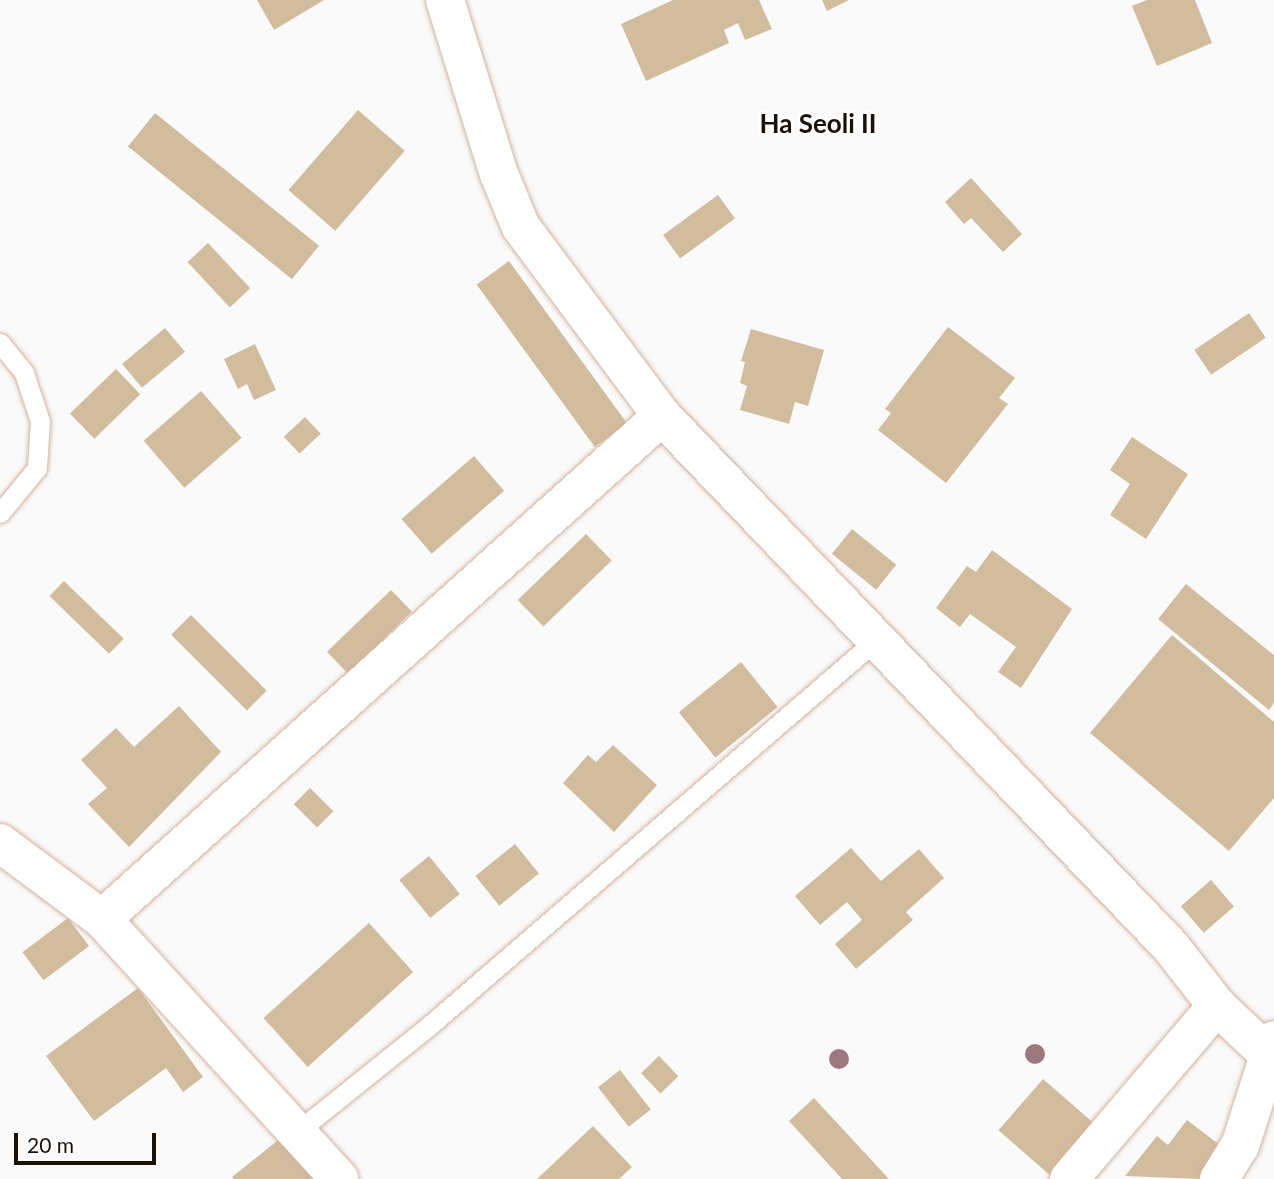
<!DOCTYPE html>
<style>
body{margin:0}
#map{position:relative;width:1274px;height:1179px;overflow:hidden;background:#fafafa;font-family:Lato,sans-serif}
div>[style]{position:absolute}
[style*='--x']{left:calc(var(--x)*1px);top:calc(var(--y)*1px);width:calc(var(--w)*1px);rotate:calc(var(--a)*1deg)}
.building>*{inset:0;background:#d2bc9e;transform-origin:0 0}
.roads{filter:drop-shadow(0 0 2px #d3b39e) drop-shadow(0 0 2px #d3b39e)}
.service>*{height:19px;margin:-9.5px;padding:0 9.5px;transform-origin:9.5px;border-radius:9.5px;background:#fff}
.minor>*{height:38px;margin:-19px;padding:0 19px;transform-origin:19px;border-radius:19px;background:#fff}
.trees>*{width:20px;height:20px;margin:-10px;border-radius:50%;background:#9e787f}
span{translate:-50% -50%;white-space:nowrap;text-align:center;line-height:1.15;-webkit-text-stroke:6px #fff;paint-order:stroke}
.district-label{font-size:26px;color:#1c1109;font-weight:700}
.scale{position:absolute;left:14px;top:1133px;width:142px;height:32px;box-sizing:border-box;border:4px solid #1c1109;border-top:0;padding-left:9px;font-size:21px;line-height:24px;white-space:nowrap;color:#1c1109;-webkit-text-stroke:5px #fff;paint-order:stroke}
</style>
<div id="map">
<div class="building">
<i style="clip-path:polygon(257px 0,324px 0,274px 30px)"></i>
<i style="clip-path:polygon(673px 0,759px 0,772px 29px,745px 40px,738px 23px,724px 30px,729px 43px,646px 81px,621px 24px)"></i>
<i style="clip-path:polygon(822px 0,849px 0,827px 11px)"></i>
<i style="clip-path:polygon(1147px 0,1195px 0,1212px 43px,1157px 66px,1132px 6px)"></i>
<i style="left:358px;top:110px;width:62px;height:106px;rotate:41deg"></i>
<i style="left:155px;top:113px;width:211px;height:43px;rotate:39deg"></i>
<i style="clip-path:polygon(971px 178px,1022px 234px,1003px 252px,971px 218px,964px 224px,945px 202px)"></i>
<i style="left:718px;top:195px;width:29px;height:68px;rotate:54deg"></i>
<i style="left:208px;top:243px;width:62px;height:28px;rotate:47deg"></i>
<i style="left:509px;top:261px;width:201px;height:40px;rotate:54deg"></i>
<i style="left:1249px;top:313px;width:30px;height:66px;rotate:56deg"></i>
<i style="clip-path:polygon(948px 327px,1015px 378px,999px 398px,1008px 404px,946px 483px,878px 430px,891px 413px,885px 409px)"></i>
<i style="left:165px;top:328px;width:31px;height:56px;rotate:50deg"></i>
<i style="clip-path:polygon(751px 329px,824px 350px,808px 406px,795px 402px,789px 424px,740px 410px,747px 386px,740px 383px,745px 362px,741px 361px)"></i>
<i style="clip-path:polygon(255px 344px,276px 390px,254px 400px,247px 384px,238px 389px,224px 359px)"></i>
<i style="left:116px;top:369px;width:35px;height:64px;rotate:46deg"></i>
<i style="left:201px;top:391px;width:62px;height:76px;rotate:49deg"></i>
<i style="left:305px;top:417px;width:23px;height:29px;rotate:47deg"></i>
<i style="clip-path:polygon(1132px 437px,1188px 474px,1146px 539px,1110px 515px,1130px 484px,1110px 470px)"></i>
<i style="left:474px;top:456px;width:46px;height:96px;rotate:49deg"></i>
<i style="left:852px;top:529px;width:57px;height:32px;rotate:39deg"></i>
<i style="left:586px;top:534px;width:37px;height:95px;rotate:46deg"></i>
<i style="clip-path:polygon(992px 550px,1072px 609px,1021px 688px,998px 672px,1016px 647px,970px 614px,960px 627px,936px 608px,967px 566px,976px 572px)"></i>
<i style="left:64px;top:581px;width:83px;height:21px;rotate:44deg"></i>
<i style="clip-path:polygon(1186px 584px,1274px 655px,1274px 703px,1269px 710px,1158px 619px)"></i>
<i style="left:391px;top:590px;width:30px;height:89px;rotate:46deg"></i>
<i style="left:191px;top:615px;width:107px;height:28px;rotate:45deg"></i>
<i style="clip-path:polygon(1172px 635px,1274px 722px,1274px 798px,1229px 851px,1090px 733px)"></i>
<i style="left:741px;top:662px;width:58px;height:80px;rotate:51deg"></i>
<i style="clip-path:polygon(179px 706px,221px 752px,129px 847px,88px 804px,107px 788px,81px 760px,116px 728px,134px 747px)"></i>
<i style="clip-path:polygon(613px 745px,657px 785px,614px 832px,563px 783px,588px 755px,596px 762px)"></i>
<i style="left:310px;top:788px;width:33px;height:23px;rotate:45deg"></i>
<i style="left:515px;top:844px;width:38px;height:51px;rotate:51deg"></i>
<i style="clip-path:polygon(851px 848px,881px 881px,919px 849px,944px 878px,906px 912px,913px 920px,856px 969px,835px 944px,862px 920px,847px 902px,820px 925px,795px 896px)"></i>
<i style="left:429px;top:856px;width:49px;height:38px;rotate:51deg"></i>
<i style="left:1211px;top:880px;width:35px;height:40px;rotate:49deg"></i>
<i style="left:68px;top:918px;width:35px;height:57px;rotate:53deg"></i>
<i style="left:369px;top:923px;width:66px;height:142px;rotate:48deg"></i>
<i style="clip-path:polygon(138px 988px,203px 1077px,183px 1092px,166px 1068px,94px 1121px,46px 1056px)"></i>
<i style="left:659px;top:1056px;width:28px;height:25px;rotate:46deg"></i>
<i style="left:620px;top:1070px;width:50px;height:28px;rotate:52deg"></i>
<i style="left:1043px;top:1079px;width:69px;height:68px;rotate:41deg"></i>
<i style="clip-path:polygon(814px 1098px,889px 1179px,842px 1179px,789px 1121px)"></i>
<i style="clip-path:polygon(1187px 1120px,1225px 1149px,1201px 1179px,1125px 1176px,1157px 1136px,1168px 1145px)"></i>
<i style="clip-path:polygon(593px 1126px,632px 1167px,619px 1179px,537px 1179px)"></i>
<i style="clip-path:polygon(282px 1137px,315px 1179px,234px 1179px,232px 1177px)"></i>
</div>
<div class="roads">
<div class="service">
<i style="--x:0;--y:343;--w:38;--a:51"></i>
<i style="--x:24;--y:373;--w:51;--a:71.6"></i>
<i style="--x:40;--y:421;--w:47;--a:93.7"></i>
<i style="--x:37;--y:468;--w:58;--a:129.4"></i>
<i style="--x:297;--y:1132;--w:171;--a:-38.8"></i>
<i style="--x:430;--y:1025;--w:589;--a:-40.8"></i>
</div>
<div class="minor">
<i style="--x:445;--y:0;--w:182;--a:72.8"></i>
<i style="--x:499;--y:174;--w:57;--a:67.5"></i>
<i style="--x:521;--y:227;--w:236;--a:53.3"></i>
<i style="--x:662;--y:416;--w:736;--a:46.21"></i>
<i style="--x:1171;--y:947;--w:75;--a:52.1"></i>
<i style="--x:1217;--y:1006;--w:70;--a:43.3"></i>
<i style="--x:0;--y:843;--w:127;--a:36.7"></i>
<i style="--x:102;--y:919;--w:352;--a:47.6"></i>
<i style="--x:102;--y:919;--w:753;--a:-41.93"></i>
<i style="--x:1069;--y:1179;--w:228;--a:-49.5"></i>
<i style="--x:1219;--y:1179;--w:39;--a:-58"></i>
<i style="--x:1240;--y:1146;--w:111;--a:-72.2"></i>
</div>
</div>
<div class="trees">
<i style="left:1035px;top:1054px"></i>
<i style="left:839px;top:1059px"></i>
</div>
<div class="district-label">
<span style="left:818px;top:124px">Ha Seoli II</span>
</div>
<div class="scale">20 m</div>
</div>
